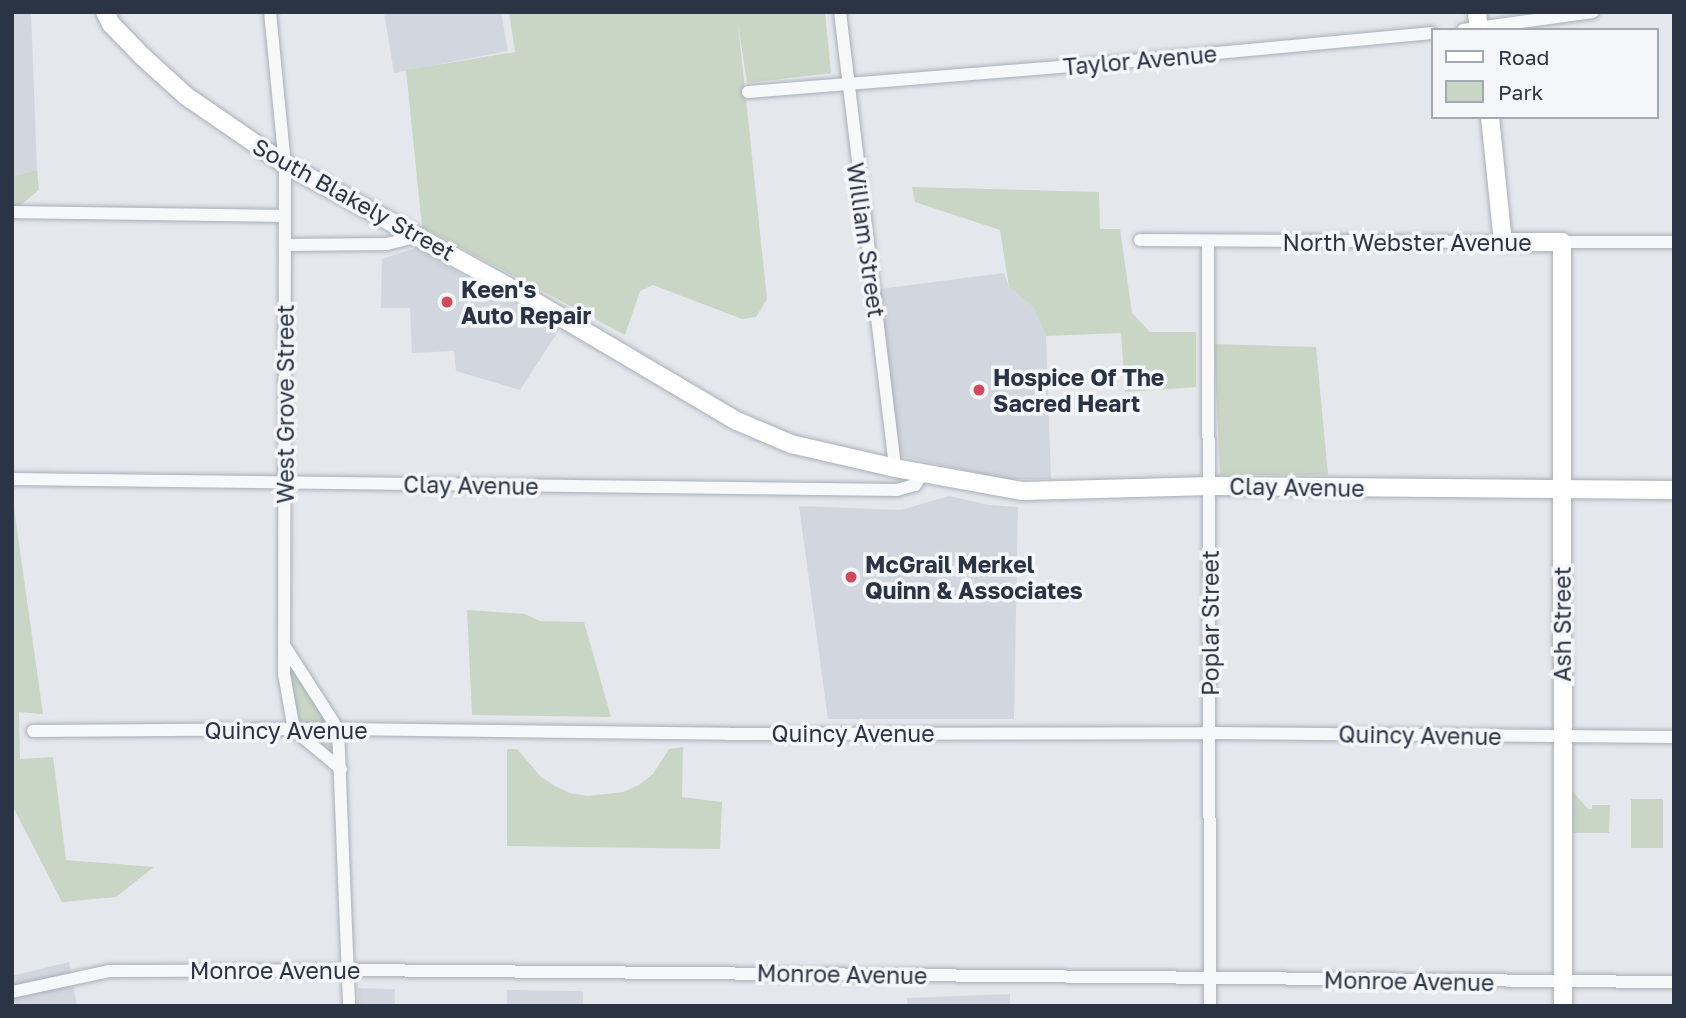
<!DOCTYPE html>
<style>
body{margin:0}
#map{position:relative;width:1686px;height:1018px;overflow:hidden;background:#e4e7ec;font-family:"Golos Text",sans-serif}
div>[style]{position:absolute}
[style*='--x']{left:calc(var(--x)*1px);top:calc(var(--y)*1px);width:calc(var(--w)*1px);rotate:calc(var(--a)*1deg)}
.built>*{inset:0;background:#d2d6de;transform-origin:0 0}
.green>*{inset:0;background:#c9d6c5;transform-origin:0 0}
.roads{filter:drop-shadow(0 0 2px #a9aeb7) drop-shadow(0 0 2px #a9aeb7)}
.street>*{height:12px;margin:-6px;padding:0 6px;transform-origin:6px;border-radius:6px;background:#f7f8fa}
.secondary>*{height:18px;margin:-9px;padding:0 9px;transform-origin:9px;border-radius:9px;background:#fff}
.dots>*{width:19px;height:19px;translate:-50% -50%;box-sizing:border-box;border:4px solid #f4f6f9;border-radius:50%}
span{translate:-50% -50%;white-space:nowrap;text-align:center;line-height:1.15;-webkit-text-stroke:7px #f4f6f9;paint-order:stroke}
.street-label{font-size:23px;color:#2b3445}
.poi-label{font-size:23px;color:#2b3445;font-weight:700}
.left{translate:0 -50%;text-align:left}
.frame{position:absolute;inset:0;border:14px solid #2b3445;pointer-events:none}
.legend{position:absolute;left:1431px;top:28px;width:228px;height:91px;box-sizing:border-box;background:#f4f6f9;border:2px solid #a4a8b1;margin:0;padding:9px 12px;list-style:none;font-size:21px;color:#2b3445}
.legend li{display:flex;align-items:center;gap:14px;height:35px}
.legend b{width:35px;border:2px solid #a4a8b1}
</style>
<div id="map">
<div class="built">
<i style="clip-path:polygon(12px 12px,31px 12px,37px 170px,12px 176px)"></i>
<i style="clip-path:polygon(384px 12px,501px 12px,508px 51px,394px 73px)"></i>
<i style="clip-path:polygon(416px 248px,559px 330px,520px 390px,456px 371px,454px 351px,412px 353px,410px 308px,381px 308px,382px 259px)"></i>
<i style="clip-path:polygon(1004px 273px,1009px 287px,1033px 307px,1046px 336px,1051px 479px,1006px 479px,900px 456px,879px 289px)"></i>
<i style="clip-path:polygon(949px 496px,989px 505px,1018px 507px,1014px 719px,828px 719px,799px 506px,901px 510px)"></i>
<i style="clip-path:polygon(69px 962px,77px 1006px,12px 1006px,12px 976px)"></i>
<i style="left:358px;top:988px;width:37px;height:18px;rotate:2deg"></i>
<i style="left:507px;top:990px;width:76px;height:16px;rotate:1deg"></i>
<i style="clip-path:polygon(1010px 994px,1010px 1006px,907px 1006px,907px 998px)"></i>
</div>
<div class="green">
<i style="clip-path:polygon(509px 12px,825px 12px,831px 73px,747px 83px,738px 23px,767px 299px,756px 317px,742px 319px,653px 285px,640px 291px,625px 335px,422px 227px,406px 70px,515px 52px)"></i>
<i style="clip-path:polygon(37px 170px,39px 190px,12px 212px,12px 176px)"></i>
<i style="clip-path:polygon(912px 187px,1099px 192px,1100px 229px,1120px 229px,1132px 313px,1150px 332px,1196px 332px,1196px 387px,1125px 392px,1121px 333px,1046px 336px,1033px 307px,1009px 287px,1000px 230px,915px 202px)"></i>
<i style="clip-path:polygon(1214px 344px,1316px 347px,1328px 475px,1220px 475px)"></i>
<i style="clip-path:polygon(12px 494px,43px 714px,19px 712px,20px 759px,53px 757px,66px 860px,154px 867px,116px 897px,62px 902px,12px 805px)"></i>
<i style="clip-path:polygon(467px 610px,525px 614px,540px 621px,584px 622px,611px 717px,472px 715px)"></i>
<i style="clip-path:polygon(284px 645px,338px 729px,341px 769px,294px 730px)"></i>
<i style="clip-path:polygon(683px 747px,682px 797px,722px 802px,720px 849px,507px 846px,507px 749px,517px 749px,541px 777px,555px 786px,570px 793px,588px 796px,623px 792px,639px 785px,653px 774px,669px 749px)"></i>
<i style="clip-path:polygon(1572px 791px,1588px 809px,1592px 809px,1592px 805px,1610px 805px,1609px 833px,1573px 833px)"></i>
<i style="left:1631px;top:799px;width:32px;height:49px"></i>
</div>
<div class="roads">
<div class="street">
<i style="--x:270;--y:12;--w:153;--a:84.4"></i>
<i style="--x:285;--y:164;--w:510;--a:90.11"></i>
<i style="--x:284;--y:674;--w:57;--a:79.9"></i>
<i style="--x:294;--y:730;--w:61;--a:39.7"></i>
<i style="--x:840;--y:12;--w:459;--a:83.1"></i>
<i style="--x:1463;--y:30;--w:131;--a:-7.9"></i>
<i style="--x:748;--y:92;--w:384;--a:-4.6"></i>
<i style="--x:1131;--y:61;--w:302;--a:-5.3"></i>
<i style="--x:12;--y:212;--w:272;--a:0.8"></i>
<i style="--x:1140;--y:240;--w:363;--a:0.3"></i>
<i style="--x:1208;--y:241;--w:765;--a:89.85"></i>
<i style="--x:1562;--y:242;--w:112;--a:0"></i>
<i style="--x:285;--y:245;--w:102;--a:-0.6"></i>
<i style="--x:387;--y:244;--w:33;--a:-14"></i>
<i style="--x:12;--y:479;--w:885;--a:0.71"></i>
<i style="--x:897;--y:490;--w:19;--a:-16"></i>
<i style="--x:915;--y:485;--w:14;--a:-56"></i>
<i style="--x:284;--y:645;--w:100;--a:57.3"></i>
<i style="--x:338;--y:729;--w:277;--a:87.7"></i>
<i style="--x:33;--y:731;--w:305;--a:-0.4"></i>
<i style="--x:338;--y:729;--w:391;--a:0.7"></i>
<i style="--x:729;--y:734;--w:481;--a:-0.1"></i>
<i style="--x:1210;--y:733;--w:464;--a:0.5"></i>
<i style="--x:12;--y:992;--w:99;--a:-12.2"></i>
<i style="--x:109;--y:971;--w:240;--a:-0.2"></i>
<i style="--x:349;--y:970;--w:1325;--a:0.52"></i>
</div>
<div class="secondary">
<i style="--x:105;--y:12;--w:13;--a:63"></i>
<i style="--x:111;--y:24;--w:45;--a:45.9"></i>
<i style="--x:142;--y:56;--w:59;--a:42.3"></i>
<i style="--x:186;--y:96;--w:120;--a:34.5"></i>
<i style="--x:285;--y:164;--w:282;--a:28.8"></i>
<i style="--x:532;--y:300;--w:238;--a:30.6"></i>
<i style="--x:737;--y:421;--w:59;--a:23.1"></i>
<i style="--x:791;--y:444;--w:107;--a:13"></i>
<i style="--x:895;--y:468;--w:130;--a:10.2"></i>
<i style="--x:1023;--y:491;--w:188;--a:-1.5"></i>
<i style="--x:1211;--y:486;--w:463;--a:0.5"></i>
<i style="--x:1477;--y:12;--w:18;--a:84"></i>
<i style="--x:1490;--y:117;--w:126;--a:84.1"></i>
<i style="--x:1503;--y:242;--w:59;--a:0"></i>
<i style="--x:1562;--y:242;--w:764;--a:89.93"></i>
</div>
</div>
<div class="dots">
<i style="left:447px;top:302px;background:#d1495b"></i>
<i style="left:979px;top:390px;background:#d1495b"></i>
<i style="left:851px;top:577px;background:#d1495b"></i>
</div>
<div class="street-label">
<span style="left:1140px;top:60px;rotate:-5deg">Taylor Avenue</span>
<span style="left:354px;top:199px;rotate:29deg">South Blakely Street</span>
<span style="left:866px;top:240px;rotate:82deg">William Street</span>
<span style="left:1407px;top:242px">North Webster Avenue</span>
<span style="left:285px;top:404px;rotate:-90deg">West Grove Street</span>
<span style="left:471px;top:485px;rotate:1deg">Clay Avenue</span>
<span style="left:1297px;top:487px;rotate:1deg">Clay Avenue</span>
<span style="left:1210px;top:623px;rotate:-90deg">Poplar Street</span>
<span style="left:1562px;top:624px;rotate:-90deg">Ash Street</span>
<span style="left:286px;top:730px">Quincy Avenue</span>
<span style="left:853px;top:733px">Quincy Avenue</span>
<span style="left:1420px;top:735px;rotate:1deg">Quincy Avenue</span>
<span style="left:275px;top:970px">Monroe Avenue</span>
<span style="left:842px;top:974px;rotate:1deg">Monroe Avenue</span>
<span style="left:1409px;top:981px;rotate:1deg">Monroe Avenue</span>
</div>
<div class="poi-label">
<span class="left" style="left:461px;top:302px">Keen's<br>Auto Repair</span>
<span class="left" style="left:993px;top:390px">Hospice Of The<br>Sacred Heart</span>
<span class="left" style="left:865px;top:577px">McGrail Merkel<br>Quinn &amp; Associates</span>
</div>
<div class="frame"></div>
<ul class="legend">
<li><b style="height:9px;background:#fff"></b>Road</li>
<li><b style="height:19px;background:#c9d6c5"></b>Park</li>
</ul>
</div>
